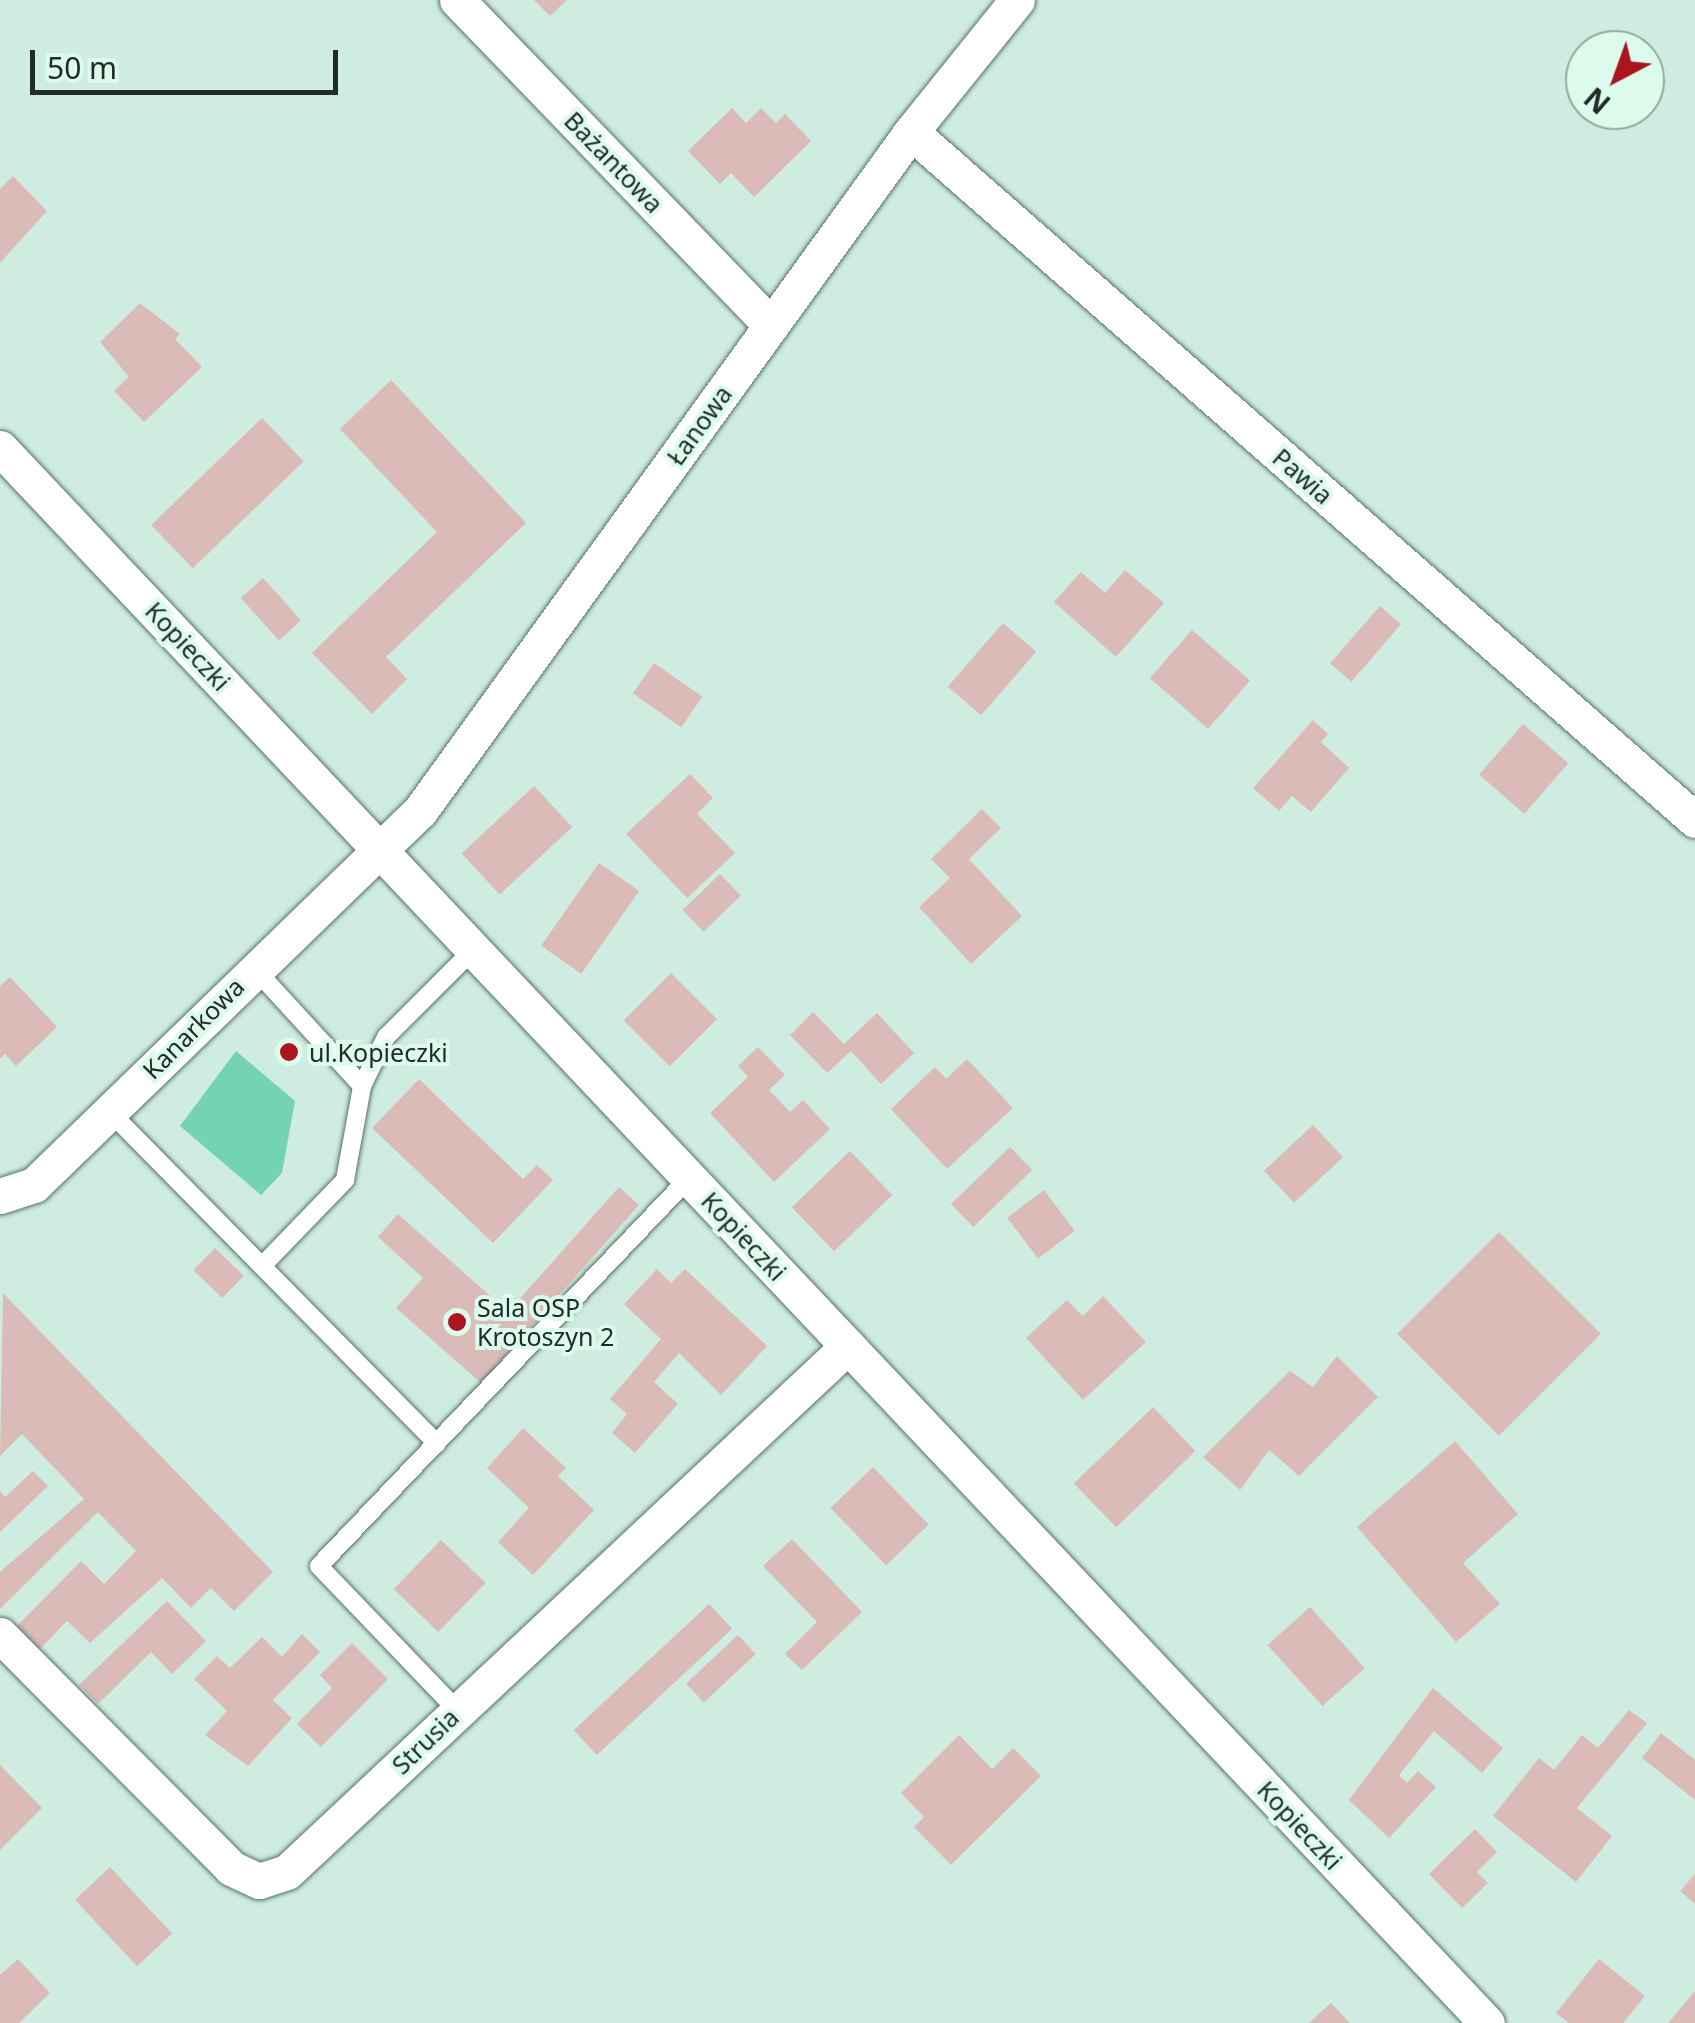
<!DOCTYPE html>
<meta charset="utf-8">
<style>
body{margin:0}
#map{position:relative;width:1695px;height:2023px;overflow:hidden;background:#ceede0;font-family:"Noto Sans",sans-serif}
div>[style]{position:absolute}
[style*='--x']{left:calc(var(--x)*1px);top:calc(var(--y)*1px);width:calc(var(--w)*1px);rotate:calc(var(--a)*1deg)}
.green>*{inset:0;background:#74d4b1}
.building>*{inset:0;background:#dbbbb8;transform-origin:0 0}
.roads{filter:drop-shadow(0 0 2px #577267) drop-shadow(0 0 2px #577267)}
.lane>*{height:18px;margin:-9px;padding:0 9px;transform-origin:9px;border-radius:9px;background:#fff}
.street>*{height:35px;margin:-17.5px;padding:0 17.5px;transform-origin:17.5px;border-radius:17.5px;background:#fff}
.dots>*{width:28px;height:28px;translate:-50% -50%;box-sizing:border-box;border:5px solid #dcfbed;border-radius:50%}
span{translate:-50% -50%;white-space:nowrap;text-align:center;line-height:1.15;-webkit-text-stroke:8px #dcfbed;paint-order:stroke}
.street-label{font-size:25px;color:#212c28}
.poi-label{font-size:25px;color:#212c28}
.left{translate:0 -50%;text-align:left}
.north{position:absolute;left:1565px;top:30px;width:100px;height:100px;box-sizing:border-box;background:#dcfbed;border:2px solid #91a89e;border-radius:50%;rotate:221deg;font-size:28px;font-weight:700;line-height:40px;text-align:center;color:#212c28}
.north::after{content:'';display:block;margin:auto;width:35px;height:45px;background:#aa151f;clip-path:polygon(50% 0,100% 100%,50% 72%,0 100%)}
.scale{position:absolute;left:30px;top:50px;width:308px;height:45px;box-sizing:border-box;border:5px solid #212c28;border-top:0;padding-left:12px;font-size:30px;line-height:35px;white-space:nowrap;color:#212c28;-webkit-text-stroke:8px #dcfbed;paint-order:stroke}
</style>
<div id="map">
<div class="green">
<i style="clip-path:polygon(236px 1051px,295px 1101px,282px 1173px,261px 1195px,180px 1126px)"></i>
</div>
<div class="building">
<i style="clip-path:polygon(534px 0,567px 0,550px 16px)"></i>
<i style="clip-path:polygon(732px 108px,746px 123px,761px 108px,776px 123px,785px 114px,811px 141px,754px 197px,731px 173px,720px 184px,688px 151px)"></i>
<i style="clip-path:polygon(13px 176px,47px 211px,0 263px,0 189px)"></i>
<i style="clip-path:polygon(140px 303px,180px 334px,175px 339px,202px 367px,144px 422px,114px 391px,129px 377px,100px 342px)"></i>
<i style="clip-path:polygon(391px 380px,526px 523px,386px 657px,407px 679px,372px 714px,312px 653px,437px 532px,340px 429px)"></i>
<i style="left:262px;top:418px;width:60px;height:154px;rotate:46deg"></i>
<i style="clip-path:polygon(1125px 570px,1164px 603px,1116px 657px,1054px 602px,1081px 572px,1105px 593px)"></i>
<i style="left:263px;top:578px;width:57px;height:30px;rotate:48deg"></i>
<i style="left:1380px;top:606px;width:28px;height:76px;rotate:41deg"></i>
<i style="left:1003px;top:623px;width:44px;height:84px;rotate:41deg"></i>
<i style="left:1192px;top:630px;width:77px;height:64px;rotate:41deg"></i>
<i style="left:654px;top:663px;width:59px;height:37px;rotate:35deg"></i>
<i style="clip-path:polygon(1313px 720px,1328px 734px,1321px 742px,1349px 768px,1311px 812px,1292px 796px,1279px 811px,1253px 788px)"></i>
<i style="left:1523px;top:724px;width:60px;height:67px;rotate:41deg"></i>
<i style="clip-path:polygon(690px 774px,713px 798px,697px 814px,735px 853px,687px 898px,626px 834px)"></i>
<i style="left:534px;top:786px;width:56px;height:99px;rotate:47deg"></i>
<i style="clip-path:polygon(982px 809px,1001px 828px,969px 859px,1022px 916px,971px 964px,919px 907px,950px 878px,931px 859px)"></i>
<i style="left:599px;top:863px;width:49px;height:101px;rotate:35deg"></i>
<i style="left:720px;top:874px;width:30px;height:52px;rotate:46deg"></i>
<i style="left:671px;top:973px;width:65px;height:67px;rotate:45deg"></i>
<i style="clip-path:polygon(10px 977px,57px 1027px,16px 1066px,5px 1054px,0 1059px,0 986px)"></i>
<i style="clip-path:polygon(813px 1012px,844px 1044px,877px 1013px,914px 1053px,881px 1084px,851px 1051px,827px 1073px,790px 1035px)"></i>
<i style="clip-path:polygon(758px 1047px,785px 1075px,769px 1090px,790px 1112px,803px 1100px,830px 1129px,774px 1182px,710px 1113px,748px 1077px,738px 1066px)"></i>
<i style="clip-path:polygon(967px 1059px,1013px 1108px,947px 1169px,891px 1109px,935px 1067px,946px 1079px)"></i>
<i style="clip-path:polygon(419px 1079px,523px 1179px,537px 1165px,553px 1180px,493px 1243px,372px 1128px)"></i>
<i style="left:1313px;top:1125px;width:44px;height:67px;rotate:47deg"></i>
<i style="left:1010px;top:1147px;width:32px;height:82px;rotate:46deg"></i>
<i style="left:850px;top:1151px;width:61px;height:81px;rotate:46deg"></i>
<i style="clip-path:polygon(619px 1187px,639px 1205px,481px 1383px,396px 1308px,423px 1278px,378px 1237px,398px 1214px,508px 1312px)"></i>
<i style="left:1044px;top:1190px;width:51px;height:46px;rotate:53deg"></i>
<i style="left:1499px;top:1232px;width:144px;height:144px;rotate:45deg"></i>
<i style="left:215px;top:1248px;width:40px;height:31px;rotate:44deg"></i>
<i style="clip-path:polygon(657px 1269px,671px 1283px,685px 1269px,767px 1346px,721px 1395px,679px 1353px,654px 1382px,678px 1404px,635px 1453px,612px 1433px,627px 1414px,610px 1399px,661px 1339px,624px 1304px)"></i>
<i style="clip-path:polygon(3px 1293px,273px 1572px,234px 1611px,211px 1588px,191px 1608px,162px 1578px,90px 1643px,67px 1621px,40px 1649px,17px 1626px,81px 1561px,104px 1584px,136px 1551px,98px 1512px,0 1609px,0 1572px,84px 1499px,22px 1434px,0 1456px)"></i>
<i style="clip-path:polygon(1103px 1296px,1146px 1342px,1083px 1400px,1026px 1338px,1067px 1300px,1083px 1316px)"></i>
<i style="clip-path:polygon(1337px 1356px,1378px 1397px,1299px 1476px,1269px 1450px,1240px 1490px,1203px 1457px,1290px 1371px,1313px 1387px)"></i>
<i style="left:1153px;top:1407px;width:61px;height:110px;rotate:46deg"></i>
<i style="clip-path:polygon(523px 1428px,566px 1468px,558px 1476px,594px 1510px,533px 1575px,498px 1542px,529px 1508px,487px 1468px)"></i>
<i style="clip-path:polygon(1455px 1441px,1518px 1514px,1463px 1563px,1500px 1604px,1456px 1642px,1357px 1527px)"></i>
<i style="left:873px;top:1467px;width:80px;height:59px;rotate:46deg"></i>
<i style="clip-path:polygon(33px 1471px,48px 1486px,0 1532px,0 1491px,5px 1497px)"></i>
<i style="clip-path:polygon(792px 1539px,862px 1612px,802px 1670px,785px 1654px,817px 1622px,763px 1566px)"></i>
<i style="left:441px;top:1540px;width:62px;height:68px;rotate:44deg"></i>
<i style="clip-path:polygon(167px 1601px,206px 1641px,172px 1674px,151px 1652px,98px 1704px,79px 1685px)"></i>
<i style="left:709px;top:1604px;width:34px;height:185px;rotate:47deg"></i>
<i style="left:1310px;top:1607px;width:82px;height:57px;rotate:48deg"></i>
<i style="clip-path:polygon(302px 1634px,320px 1652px,273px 1700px,292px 1718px,248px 1766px,205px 1735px,227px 1711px,194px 1679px,217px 1656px,230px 1668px,262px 1637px,282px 1657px)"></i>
<i style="left:738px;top:1635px;width:26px;height:71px;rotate:47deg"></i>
<i style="clip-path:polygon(352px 1643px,388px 1679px,321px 1747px,297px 1724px,332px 1688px,320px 1675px)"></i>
<i style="clip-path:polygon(1433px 1688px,1503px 1748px,1482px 1773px,1434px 1731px,1399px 1775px,1407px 1783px,1418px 1771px,1436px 1787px,1389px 1838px,1349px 1800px)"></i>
<i style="clip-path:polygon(1629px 1710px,1647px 1723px,1577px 1808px,1612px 1836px,1576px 1882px,1493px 1816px,1539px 1758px,1554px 1770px,1582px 1735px,1598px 1748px)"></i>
<i style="clip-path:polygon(1661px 1733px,1695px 1760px,1695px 1800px,1642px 1758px)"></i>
<i style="clip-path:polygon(959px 1735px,992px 1769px,1013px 1748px,1041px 1776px,951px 1865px,914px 1827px,924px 1817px,901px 1793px)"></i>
<i style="clip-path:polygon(0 1765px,42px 1808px,0 1850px)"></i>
<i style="clip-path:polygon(1475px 1829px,1497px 1852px,1477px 1872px,1488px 1883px,1462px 1908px,1429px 1874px)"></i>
<i style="left:110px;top:1867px;width:91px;height:48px;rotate:47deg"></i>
<i style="clip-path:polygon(1695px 1874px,1695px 1904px,1680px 1891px)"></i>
<i style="clip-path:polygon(18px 1959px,50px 1993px,19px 2023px,0 2023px,0 1975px)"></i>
<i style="clip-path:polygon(1599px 1959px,1645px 1996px,1623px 2023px,1569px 2023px,1556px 2013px)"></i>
<i style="clip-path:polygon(1695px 1991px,1695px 2023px,1668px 2023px)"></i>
<i style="clip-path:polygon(1331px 2003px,1350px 2023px,1309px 2023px)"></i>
</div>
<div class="roads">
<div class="lane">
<i style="--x:254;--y:968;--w:160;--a:47.5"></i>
<i style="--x:109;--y:1111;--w:467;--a:45.4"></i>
<i style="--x:262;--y:1266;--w:120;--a:-46"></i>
<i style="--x:345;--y:1180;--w:96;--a:-79.7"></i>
<i style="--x:362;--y:1086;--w:55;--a:-63.9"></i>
<i style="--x:386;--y:1037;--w:124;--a:-45"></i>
<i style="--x:457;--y:1710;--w:199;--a:-133.8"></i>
<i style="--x:319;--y:1566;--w:536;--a:-46.36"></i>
</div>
<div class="street">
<i style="--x:457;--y:0;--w:452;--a:46"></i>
<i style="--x:911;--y:132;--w:1043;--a:41.27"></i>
<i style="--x:0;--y:448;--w:2166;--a:46.65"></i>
<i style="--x:0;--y:1196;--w:36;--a:-18"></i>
<i style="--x:34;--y:1185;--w:537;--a:-44.1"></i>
<i style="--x:420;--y:811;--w:838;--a:-54.13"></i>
<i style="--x:911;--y:132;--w:169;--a:-51.2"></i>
<i style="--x:0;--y:1635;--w:328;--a:45.2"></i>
<i style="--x:231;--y:1868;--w:31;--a:25"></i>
<i style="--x:259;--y:1881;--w:29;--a:-18"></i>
<i style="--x:287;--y:1872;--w:769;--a:-43.16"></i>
</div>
</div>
<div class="dots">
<i style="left:289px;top:1052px;background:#aa151f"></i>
<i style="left:457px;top:1322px;background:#aa151f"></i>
</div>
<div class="street-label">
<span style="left:614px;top:162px;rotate:46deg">Bażantowa</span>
<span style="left:699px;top:425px;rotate:-54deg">Łanowa</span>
<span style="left:1303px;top:476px;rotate:41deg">Pawia</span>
<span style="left:188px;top:646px;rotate:47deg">Kopieczki</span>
<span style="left:193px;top:1028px;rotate:-45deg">Kanarkowa</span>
<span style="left:744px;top:1236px;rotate:47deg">Kopieczki</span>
<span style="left:425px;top:1741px;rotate:-44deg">Strusia</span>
<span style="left:1300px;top:1825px;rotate:47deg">Kopieczki</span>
</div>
<div class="poi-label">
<span class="left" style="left:309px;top:1052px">ul.Kopieczki</span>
<span class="left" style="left:477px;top:1322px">Sala OSP<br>Krotoszyn 2</span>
</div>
<div class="north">N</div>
<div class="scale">50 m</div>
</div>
